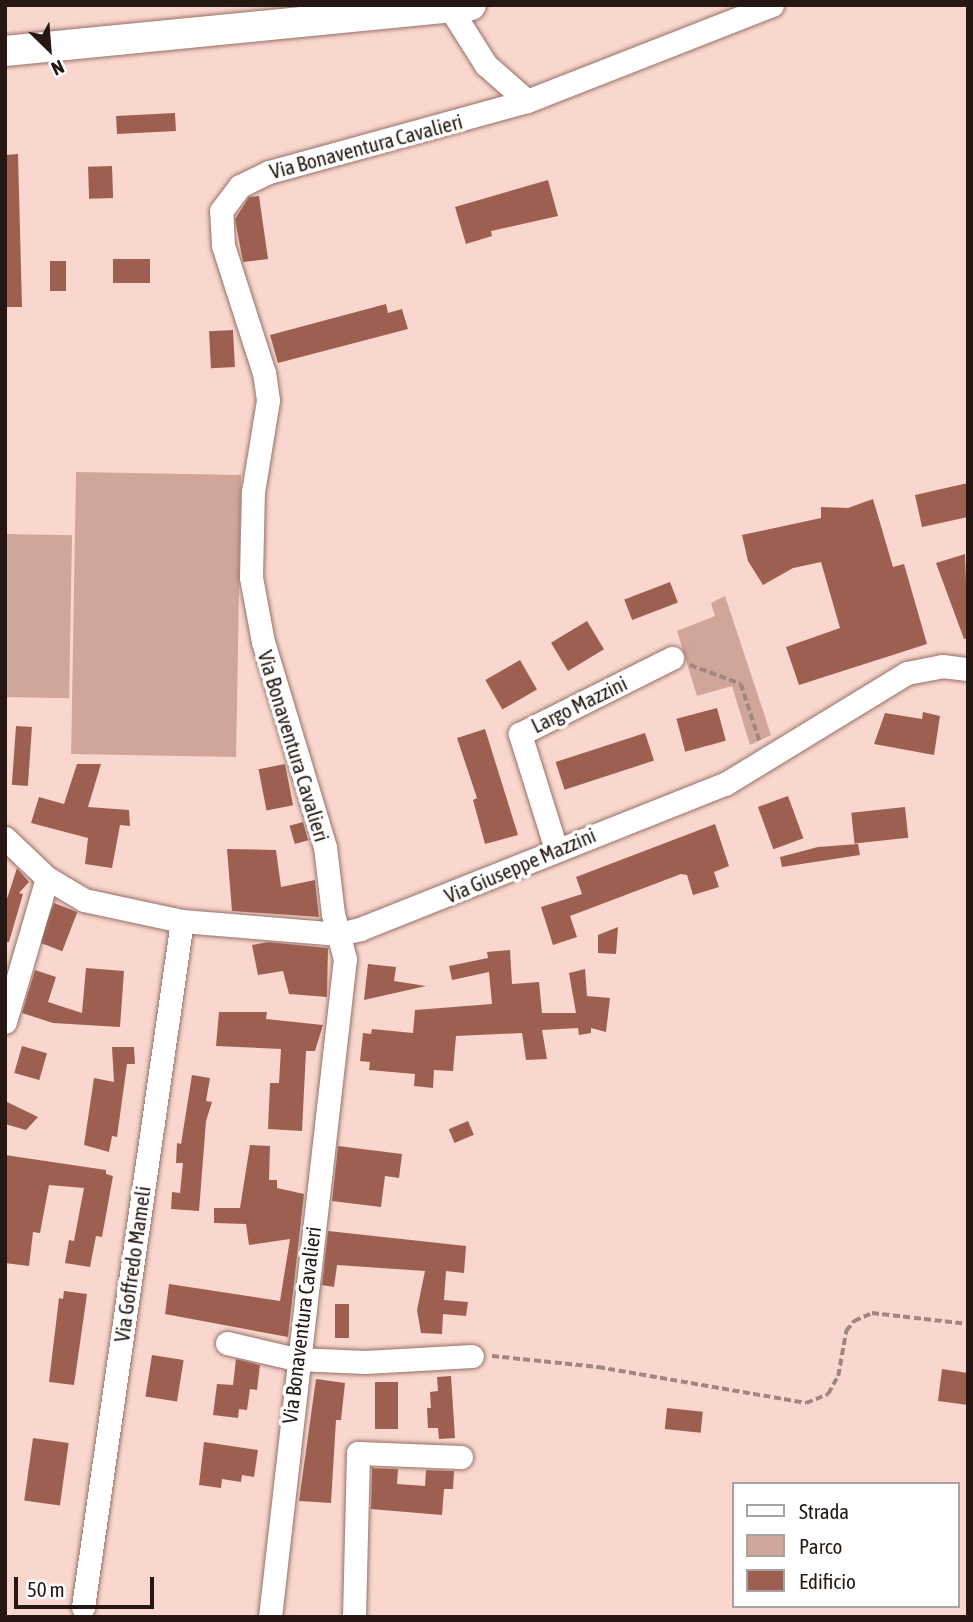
<!DOCTYPE html>
<style>
body{margin:0}
#map{position:relative;width:973px;height:1622px;overflow:hidden;background:#f9d7cf;font-family:"Asap Condensed",sans-serif}
div>[style]{position:absolute}
[style*='--x']{left:calc(var(--x)*1px);top:calc(var(--y)*1px);width:calc(var(--w)*1px);rotate:calc(var(--a)*1deg)}
.green>*{inset:0;background:#d0a59a;transform-origin:0 0}
.building>*{inset:0;background:#9d5f50;transform-origin:0 0}
.path>*{height:3.5px;margin-top:-1.75px;transform-origin:0;background:repeating-linear-gradient(90deg,#a08680 0 7px,transparent 0 10.5px)}
.roads{filter:drop-shadow(0 0 2px #967167) drop-shadow(0 0 2px #967167)}
.minor>*{height:23px;margin:-11.5px;padding:0 11.5px;transform-origin:11.5px;border-radius:11.5px;background:#fff}
.major>*{height:30px;margin:-15px;padding:0 15px;transform-origin:15px;border-radius:15px;background:#fff}
span{translate:-50% -50%;white-space:nowrap;text-align:center;line-height:1.15;-webkit-text-stroke:7px #fff;paint-order:stroke}
.street-label{font-size:21px;color:#261713}
.frame{position:absolute;inset:0;border:7px solid #261713;pointer-events:none}
.legend{position:absolute;left:732px;top:1482px;width:228px;height:126px;box-sizing:border-box;background:#fff;border:2px solid #a8a2a1;margin:0;padding:9px 12px;list-style:none;font-size:21px;color:#261713}
.legend li{display:flex;align-items:center;gap:14px;height:35px}
.legend b{width:35px;border:2px solid #a8a2a1}
.north{position:absolute;left:14px;top:14px;width:70px;height:70px;-webkit-text-stroke:5px #fff;paint-order:stroke;rotate:155deg;font-size:19px;font-weight:700;line-height:28px;text-align:center;color:#261713}
.north::after{content:'';display:block;margin:auto;width:24px;height:32px;background:#261713;clip-path:polygon(50% 0,100% 100%,50% 72%,0 100%)}
.scale{position:absolute;left:14px;top:1577px;width:140px;height:32px;box-sizing:border-box;border:4px solid #261713;border-top:0;padding-left:9px;font-size:21px;line-height:24px;white-space:nowrap;color:#261713;-webkit-text-stroke:5px #fff;paint-order:stroke}
</style>
<div id="map">
<div class="green">
<i style="left:241px;top:475px;width:282px;height:165px;rotate:91deg"></i>
<i style="left:5px;top:534px;width:67px;height:163px;rotate:1deg"></i>
<i style="clip-path:polygon(725px 596px,771px 735px,750px 745px,732px 686px,697px 696px,677px 631px,715px 616px,711px 603px)"></i>
</div>
<div class="building">
<i style="left:175px;top:113px;width:18px;height:59px;rotate:87deg"></i>
<i style="clip-path:polygon(18px 154px,22px 307px,5px 307px,5px 155px)"></i>
<i style="left:112px;top:166px;width:32px;height:24px;rotate:88deg"></i>
<i style="clip-path:polygon(548px 180px,558px 216px,491px 231px,492px 236px,466px 244px,455px 207px)"></i>
<i style="clip-path:polygon(259px 196px,268px 259px,243px 262px,235px 219px,249px 197px)"></i>
<i style="left:150px;top:259px;width:24px;height:37px;rotate:90deg"></i>
<i style="left:50px;top:261px;width:16px;height:30px"></i>
<i style="clip-path:polygon(386px 304px,388px 313px,402px 309px,408px 329px,278px 363px,270px 335px)"></i>
<i style="left:233px;top:330px;width:37px;height:24px;rotate:87deg"></i>
<i style="clip-path:polygon(968px 483px,968px 517px,922px 527px,915px 495px)"></i>
<i style="clip-path:polygon(873px 499px,893px 567px,904px 564px,927px 644px,799px 685px,786px 647px,840px 628px,821px 562px,793px 568px,763px 585px,748px 561px,742px 535px,821px 518px,821px 507px,848px 508px)"></i>
<i style="clip-path:polygon(965px 554px,968px 638px,964px 639px,936px 563px)"></i>
<i style="left:670px;top:582px;width:22px;height:49px;rotate:69deg"></i>
<i style="left:587px;top:621px;width:33px;height:42px;rotate:59deg"></i>
<i style="left:520px;top:660px;width:34px;height:40px;rotate:60deg"></i>
<i style="left:717px;top:708px;width:34px;height:42px;rotate:75deg"></i>
<i style="clip-path:polygon(923px 712px,940px 716px,934px 755px,874px 744px,885px 713px,922px 719px)"></i>
<i style="left:16px;top:726px;width:16px;height:59px;rotate:4deg"></i>
<i style="clip-path:polygon(485px 729px,518px 835px,485px 844px,473px 800px,477px 798px,457px 738px)"></i>
<i style="left:645px;top:733px;width:29px;height:94px;rotate:72deg"></i>
<i style="clip-path:polygon(77px 764px,101px 764px,88px 807px,129px 810px,130px 826px,120px 825px,112px 868px,85px 864px,88px 838px,31px 823px,39px 797px,64px 804px)"></i>
<i style="left:285px;top:764px;width:42px;height:27px;rotate:79deg"></i>
<i style="left:788px;top:796px;width:45px;height:32px;rotate:70deg"></i>
<i style="left:905px;top:807px;width:31px;height:54px;rotate:84deg"></i>
<i style="left:303px;top:822px;width:19px;height:14px;rotate:74deg"></i>
<i style="clip-path:polygon(715px 824px,729px 866px,714px 872px,719px 887px,693px 895px,687px 875px,681px 874px,570px 916px,577px 937px,553px 945px,541px 907px,582px 894px,576px 877px)"></i>
<i style="clip-path:polygon(858px 844px,860px 855px,782px 867px,780px 857px,818px 847px)"></i>
<i style="clip-path:polygon(227px 849px,276px 850px,281px 887px,315px 880px,319px 917px,232px 911px)"></i>
<i style="clip-path:polygon(17px 868px,29px 882px,19px 893px,23px 894px,9px 942px,5px 942px,5px 905px)"></i>
<i style="left:54px;top:903px;width:25px;height:42px;rotate:21deg"></i>
<i style="clip-path:polygon(618px 927px,616px 954px,598px 953px,598px 935px)"></i>
<i style="clip-path:polygon(268px 942px,328px 948px,327px 997px,289px 994px,283px 971px,258px 975px,252px 945px)"></i>
<i style="clip-path:polygon(510px 950px,512px 984px,539px 982px,542px 1013px,576px 1013px,569px 973px,585px 969px,587px 996px,610px 998px,606px 1032px,591px 1028px,591px 1033px,579px 1035px,578px 1028px,542px 1030px,547px 1059px,526px 1060px,522px 1033px,456px 1036px,453px 1071px,434px 1070px,433px 1088px,414px 1086px,415px 1074px,369px 1070px,370px 1062px,360px 1061px,363px 1033px,371px 1034px,372px 1029px,413px 1033px,415px 1010px,492px 1004px,489px 972px,452px 980px,449px 966px,488px 958px,487px 952px)"></i>
<i style="clip-path:polygon(368px 964px,396px 967px,394px 981px,426px 986px,364px 1000px)"></i>
<i style="clip-path:polygon(86px 968px,124px 971px,120px 1027px,53px 1023px,22px 1013px,35px 970px,56px 977px,48px 1002px,82px 1013px)"></i>
<i style="clip-path:polygon(219px 1012px,267px 1012px,266px 1019px,323px 1025px,315px 1051px,306px 1051px,302px 1131px,268px 1129px,270px 1083px,279px 1083px,281px 1049px,216px 1046px)"></i>
<i style="left:22px;top:1046px;width:26px;height:28px;rotate:16deg"></i>
<i style="clip-path:polygon(112px 1047px,134px 1047px,135px 1064px,127px 1064px,117px 1137px,112px 1136px,109px 1152px,84px 1145px,94px 1078px,114px 1082px)"></i>
<i style="clip-path:polygon(192px 1075px,210px 1078px,206px 1101px,212px 1102px,206px 1121px,199px 1211px,171px 1209px,172px 1192px,180px 1193px,183px 1163px,176px 1163px,177px 1143px,181px 1144px)"></i>
<i style="clip-path:polygon(5px 1101px,38px 1117px,26px 1130px,5px 1124px)"></i>
<i style="left:468px;top:1121px;width:15px;height:21px;rotate:67deg"></i>
<i style="clip-path:polygon(250px 1145px,270px 1146px,269px 1180px,277px 1180px,277px 1188px,304px 1194px,288px 1337px,165px 1314px,169px 1284px,280px 1301px,290px 1239px,249px 1245px,246px 1224px,214px 1223px,214px 1208px,240px 1208px)"></i>
<i style="clip-path:polygon(338px 1146px,402px 1154px,399px 1178px,385px 1176px,381px 1207px,332px 1201px)"></i>
<i style="clip-path:polygon(5px 1155px,106px 1170px,106px 1174px,113px 1176px,102px 1237px,96px 1236px,90px 1267px,65px 1263px,69px 1240px,74px 1241px,84px 1188px,49px 1185px,40px 1233px,33px 1232px,29px 1266px,5px 1263px)"></i>
<i style="clip-path:polygon(328px 1231px,466px 1246px,464px 1273px,446px 1271px,444px 1300px,468px 1302px,466px 1316px,443px 1314px,442px 1334px,421px 1333px,417px 1310px,425px 1271px,337px 1265px,334px 1287px,322px 1285px)"></i>
<i style="clip-path:polygon(64px 1291px,87px 1294px,74px 1385px,49px 1382px,59px 1298px,63px 1299px)"></i>
<i style="left:335px;top:1304px;width:14px;height:34px"></i>
<i style="left:152px;top:1355px;width:32px;height:42px;rotate:9deg"></i>
<i style="clip-path:polygon(236px 1359px,260px 1365px,257px 1390px,250px 1389px,247px 1410px,239px 1409px,238px 1418px,213px 1415px,217px 1384px,233px 1385px)"></i>
<i style="clip-path:polygon(942px 1369px,968px 1373px,968px 1405px,938px 1401px)"></i>
<i style="clip-path:polygon(451px 1376px,455px 1438px,439px 1439px,438px 1428px,428px 1428px,427px 1408px,431px 1408px,430px 1392px,438px 1391px,437px 1377px)"></i>
<i style="clip-path:polygon(316px 1379px,345px 1383px,341px 1420px,336px 1420px,331px 1503px,299px 1501px)"></i>
<i style="left:375px;top:1382px;width:23px;height:47px"></i>
<i style="left:667px;top:1408px;width:36px;height:21px;rotate:6deg"></i>
<i style="left:33px;top:1438px;width:36px;height:63px;rotate:8deg"></i>
<i style="clip-path:polygon(204px 1442px,258px 1450px,254px 1477px,242px 1475px,241px 1482px,222px 1479px,221px 1488px,199px 1485px)"></i>
<i style="clip-path:polygon(372px 1468px,398px 1469px,397px 1484px,425px 1486px,426px 1470px,454px 1471px,453px 1489px,444px 1489px,442px 1515px,371px 1509px)"></i>
</div>
<div class="path">
<i style="--x:690;--y:665;--w:54;--a:20.4"></i>
<i style="--x:741;--y:684;--w:61;--a:71.9"></i>
<i style="--x:492;--y:1356;--w:107;--a:5.9"></i>
<i style="--x:598;--y:1367;--w:211;--a:9.8"></i>
<i style="--x:806;--y:1403;--w:24;--a:-22"></i>
<i style="--x:828;--y:1394;--w:21;--a:-61"></i>
<i style="--x:838;--y:1376;--w:46;--a:-79.9"></i>
<i style="--x:846;--y:1331;--w:13;--a:-51"></i>
<i style="--x:854;--y:1321;--w:20;--a:-24"></i>
<i style="--x:872;--y:1313;--w:97;--a:6.5"></i>
</div>
<div class="roads">
<div class="minor">
<i style="--x:527;--y:101;--w:263;--a:-21.4"></i>
<i style="--x:5;--y:838;--w:58;--a:43.6"></i>
<i style="--x:47;--y:878;--w:150;--a:106.3"></i>
<i style="--x:556;--y:849;--w:121;--a:-107.4"></i>
<i style="--x:520;--y:734;--w:170;--a:-26.6"></i>
<i style="--x:47;--y:878;--w:43;--a:30.7"></i>
<i style="--x:84;--y:900;--w:100;--a:12.1"></i>
<i style="--x:182;--y:921;--w:158;--a:4.7"></i>
<i style="--x:339;--y:934;--w:22;--a:-13"></i>
<i style="--x:360;--y:929;--w:393;--a:-21.7"></i>
<i style="--x:725;--y:784;--w:213;--a:-31.4"></i>
<i style="--x:907;--y:673;--w:36;--a:-11"></i>
<i style="--x:942;--y:666;--w:26;--a:7"></i>
<i style="--x:227;--y:1343;--w:71;--a:13.1"></i>
<i style="--x:296;--y:1359;--w:69;--a:2.5"></i>
<i style="--x:365;--y:1362;--w:107;--a:-3.2"></i>
<i style="--x:83;--y:1607;--w:693;--a:-81.79"></i>
<i style="--x:270;--y:1617;--w:662;--a:-83.5"></i>
<i style="--x:345;--y:959;--w:47;--a:-104.9"></i>
<i style="--x:333;--y:914;--w:67;--a:-96.8"></i>
<i style="--x:325;--y:847;--w:214;--a:-106.8"></i>
<i style="--x:263;--y:642;--w:66;--a:-100.5"></i>
<i style="--x:251;--y:577;--w:85;--a:-88.7"></i>
<i style="--x:253;--y:492;--w:93;--a:-80.7"></i>
<i style="--x:268;--y:400;--w:27;--a:-98"></i>
<i style="--x:264;--y:373;--w:134;--a:-107.8"></i>
<i style="--x:223;--y:245;--w:34;--a:-93"></i>
<i style="--x:221;--y:211;--w:31;--a:-53"></i>
<i style="--x:240;--y:186;--w:32;--a:-26"></i>
<i style="--x:269;--y:172;--w:268;--a:-15.4"></i>
<i style="--x:527;--y:101;--w:55;--a:-138.7"></i>
<i style="--x:486;--y:65;--w:71;--a:-122.3"></i>
<i style="--x:354;--y:1617;--w:164;--a:-88.6"></i>
<i style="--x:358;--y:1453;--w:103;--a:2.2"></i>
</div>
<div class="major">
<i style="--x:5;--y:51;--w:468;--a:-5.6"></i>
</div>
</div>
<div class="street-label">
<span style="left:366px;top:146px;rotate:-15deg">Via Bonaventura Cavalieri</span>
<span style="left:579px;top:704px;rotate:-26deg">Largo Mazzini</span>
<span style="left:294px;top:746px;rotate:73deg">Via Bonaventura Cavalieri</span>
<span style="left:520px;top:865px;rotate:-23deg">Via Giuseppe Mazzini</span>
<span style="left:132px;top:1264px;rotate:-82deg">Via Goffredo Mameli</span>
<span style="left:301px;top:1325px;rotate:-83deg">Via Bonaventura Cavalieri</span>
</div>
<div class="frame"></div>
<ul class="legend">
<li><b style="height:9px;background:#fff"></b>Strada</li>
<li><b style="height:19px;background:#d0a59a"></b>Parco</li>
<li><b style="height:19px;background:#9d5f50"></b>Edificio</li>
</ul>
<div class="north">N</div>
<div class="scale">50 m</div>
</div>
